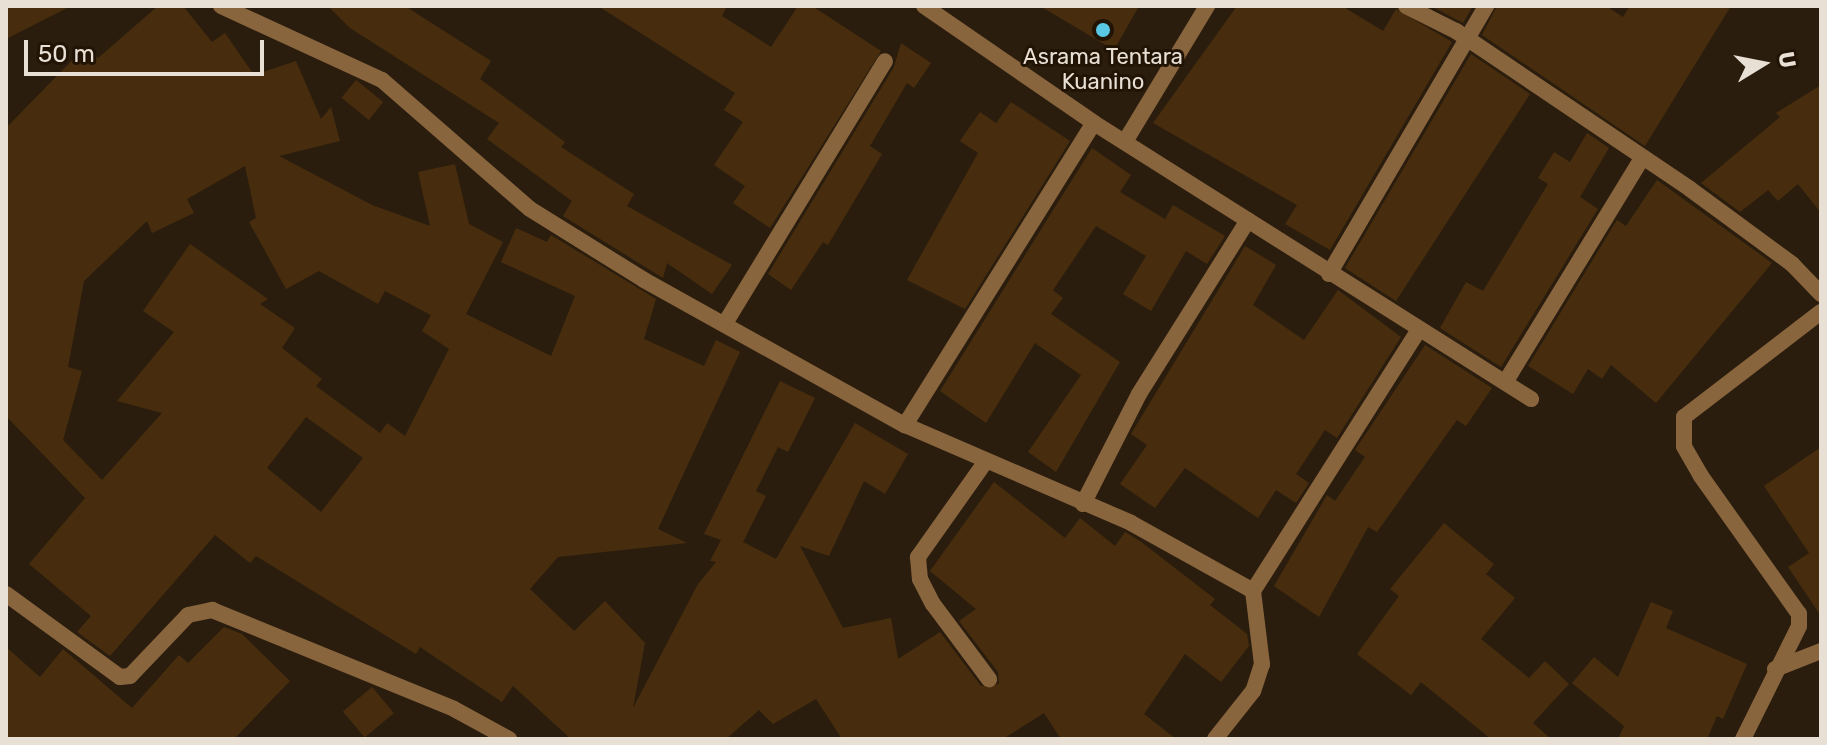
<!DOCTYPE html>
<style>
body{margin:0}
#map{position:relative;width:1827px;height:745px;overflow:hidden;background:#2b1d0e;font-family:Rubik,sans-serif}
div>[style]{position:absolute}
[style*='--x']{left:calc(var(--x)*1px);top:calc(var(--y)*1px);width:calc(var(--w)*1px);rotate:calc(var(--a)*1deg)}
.building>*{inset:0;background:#472d0d;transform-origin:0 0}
.minor>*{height:16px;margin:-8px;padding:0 8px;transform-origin:8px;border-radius:8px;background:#89653e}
.dots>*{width:22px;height:22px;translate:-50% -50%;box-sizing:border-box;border:4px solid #211405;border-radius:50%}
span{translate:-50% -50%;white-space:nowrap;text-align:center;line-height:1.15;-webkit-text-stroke:6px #211405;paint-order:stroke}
.poi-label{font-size:22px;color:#e8dfd5}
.frame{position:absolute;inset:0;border:8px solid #e8dfd5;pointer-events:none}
.north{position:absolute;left:1723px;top:24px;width:80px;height:80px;-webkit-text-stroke:6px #211405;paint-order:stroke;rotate:80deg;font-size:22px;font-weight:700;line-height:32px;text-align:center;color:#e8dfd5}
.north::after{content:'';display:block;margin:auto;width:28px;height:36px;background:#e8dfd5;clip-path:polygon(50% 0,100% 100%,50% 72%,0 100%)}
.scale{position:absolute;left:24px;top:40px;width:240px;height:36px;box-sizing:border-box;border:4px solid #e8dfd5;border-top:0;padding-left:10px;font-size:24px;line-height:28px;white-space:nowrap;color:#e8dfd5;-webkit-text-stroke:6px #211405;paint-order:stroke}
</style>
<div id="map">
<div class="building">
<i style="clip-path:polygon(6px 6px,71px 6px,6px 39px)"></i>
<i style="clip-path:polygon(evenodd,158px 6px,183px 6px,212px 42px,225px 33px,254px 75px,296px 61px,321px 119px,331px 107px,340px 141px,279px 156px,372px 205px,430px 226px,418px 172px,455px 164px,469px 224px,503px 242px,466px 314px,551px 356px,575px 296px,501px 262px,516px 228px,547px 242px,551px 235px,656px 299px,644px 339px,704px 366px,716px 340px,740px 352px,658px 529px,687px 543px,558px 557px,530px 589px,574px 631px,605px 601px,645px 643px,633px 708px,698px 584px,716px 562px,710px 561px,721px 540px,704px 534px,780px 381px,815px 398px,788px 452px,778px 447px,756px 491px,766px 496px,743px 542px,776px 559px,855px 423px,908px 454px,885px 494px,864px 481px,829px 556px,800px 546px,843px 628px,891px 618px,898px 659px,940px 632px,981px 686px,999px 684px,998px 672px,959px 621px,976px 609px,930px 571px,994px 482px,1065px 538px,1080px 518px,1115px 546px,1125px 532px,1140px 541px,1215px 599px,1210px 605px,1247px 634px,1249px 646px,1221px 682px,1185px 654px,1144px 714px,1176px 739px,1061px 739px,1044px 713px,1003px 739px,842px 739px,816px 699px,773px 724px,759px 710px,726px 739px,571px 739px,513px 686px,502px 702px,420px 647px,416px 654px,256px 556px,250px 563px,215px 535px,110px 656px,77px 632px,91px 616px,29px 564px,85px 498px,6px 416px,6px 128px,86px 46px,98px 58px,158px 6px,245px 166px,256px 218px,249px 222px,286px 289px,319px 271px,378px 304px,385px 291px,431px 315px,422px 331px,449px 349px,405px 436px,387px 423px,380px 433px,316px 386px,322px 379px,282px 348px,295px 328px,260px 304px,268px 299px,190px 244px,143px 311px,174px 332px,117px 401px,162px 413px,102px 480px,63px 440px,82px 371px,68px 367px,84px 281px,147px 221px,152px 233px,194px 213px,187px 199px,245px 166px,158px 6px,306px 417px,363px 458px,321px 512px,267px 468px,306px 417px)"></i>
<i style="clip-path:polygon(328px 6px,405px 6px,491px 61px,480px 79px,565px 142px,561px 147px,634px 194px,627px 206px,732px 265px,712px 294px,667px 263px,663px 278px,563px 216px,572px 201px,487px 139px,499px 123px,350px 28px)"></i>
<i style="clip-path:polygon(598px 6px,727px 6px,722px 16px,771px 47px,798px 6px,812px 6px,881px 51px,770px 228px,733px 203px,745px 186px,714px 165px,743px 122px,724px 110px,735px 93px)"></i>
<i style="clip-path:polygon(1040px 6px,1139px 6px,1114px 50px)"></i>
<i style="clip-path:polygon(1237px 6px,1342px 6px,1383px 31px,1396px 9px,1452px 42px,1330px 250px,1285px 224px,1297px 205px,1153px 123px)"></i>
<i style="clip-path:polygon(1431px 6px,1473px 6px,1463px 23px)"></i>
<i style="clip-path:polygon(1497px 6px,1606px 6px,1623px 17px,1630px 6px,1731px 6px,1645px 146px,1482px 35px)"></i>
<i style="clip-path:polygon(901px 43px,931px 63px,914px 88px,907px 83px,870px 146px,882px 154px,828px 245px,823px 242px,791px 290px,768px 274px,894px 67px)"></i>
<i style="clip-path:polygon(1471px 54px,1530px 94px,1396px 301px,1345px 268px)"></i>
<i style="left:356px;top:80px;width:35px;height:23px;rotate:39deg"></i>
<i style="clip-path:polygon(1821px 85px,1821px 213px,1798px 184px,1778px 201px,1768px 190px,1740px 212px,1701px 183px,1780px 117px,1776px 113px)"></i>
<i style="clip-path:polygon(1011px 102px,1070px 141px,965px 309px,907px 280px,978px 153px,960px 141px,980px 112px,996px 123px)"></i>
<i style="clip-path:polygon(1587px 133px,1609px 148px,1580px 197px,1598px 209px,1501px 367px,1440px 328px,1466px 282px,1483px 291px,1548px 184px,1538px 178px,1554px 152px,1570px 162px)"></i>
<i style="clip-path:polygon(1092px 148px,1131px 175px,1120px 192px,1165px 219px,1173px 205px,1225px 236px,1207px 264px,1186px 251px,1151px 311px,1123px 294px,1146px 256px,1096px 226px,1053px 290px,1063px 298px,1051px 314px,1120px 362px,1056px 472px,1028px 452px,1081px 375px,1035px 343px,986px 423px,940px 391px)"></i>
<i style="clip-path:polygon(1657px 180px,1772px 263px,1656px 403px,1611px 365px,1602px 379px,1588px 369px,1573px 394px,1528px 366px,1617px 220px,1626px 226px)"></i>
<i style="clip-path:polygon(1245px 246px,1276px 265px,1253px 305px,1304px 340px,1338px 290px,1401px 337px,1337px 438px,1325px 430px,1296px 474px,1309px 483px,1296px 503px,1276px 490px,1258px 518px,1185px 468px,1155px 508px,1120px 484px,1147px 445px,1131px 434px)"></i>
<i style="clip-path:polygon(1425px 345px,1492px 388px,1466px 426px,1457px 420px,1377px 532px,1368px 527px,1319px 617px,1274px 586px,1327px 495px,1335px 501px,1365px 457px,1355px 450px)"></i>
<i style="clip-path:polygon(1821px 447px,1821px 616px,1788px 567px,1809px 553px,1764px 486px)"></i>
<i style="clip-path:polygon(1444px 523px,1494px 564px,1486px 574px,1515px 598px,1481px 639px,1529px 678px,1545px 661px,1569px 684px,1533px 723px,1551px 739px,1491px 739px,1421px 682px,1411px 695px,1357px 654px,1399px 596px,1390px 589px)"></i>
<i style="clip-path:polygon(1651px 602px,1673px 611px,1666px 628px,1747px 664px,1723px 719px,1717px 716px,1707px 739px,1618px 739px,1624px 726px,1572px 683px,1594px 657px,1618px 677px)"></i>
<i style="clip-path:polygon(224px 627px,242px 634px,290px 681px,234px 739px,6px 739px,6px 647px,40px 677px,63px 649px,132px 708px,179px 655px,188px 663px)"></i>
<i style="left:372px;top:687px;width:34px;height:38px;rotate:50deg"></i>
</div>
<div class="minor">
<i style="--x:221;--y:6;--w:177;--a:24.7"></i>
<i style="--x:382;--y:80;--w:196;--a:41.1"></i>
<i style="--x:530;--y:209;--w:134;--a:31.9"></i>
<i style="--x:644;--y:280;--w:299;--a:29.1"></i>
<i style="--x:905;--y:425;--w:246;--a:23.4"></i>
<i style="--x:1131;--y:523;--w:140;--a:29.1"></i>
<i style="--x:1253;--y:591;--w:74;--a:83"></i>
<i style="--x:1262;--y:664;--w:28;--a:108"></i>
<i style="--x:1253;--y:691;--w:61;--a:128.4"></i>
<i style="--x:924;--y:6;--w:206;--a:34.5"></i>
<i style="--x:1094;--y:123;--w:517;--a:32.28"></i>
<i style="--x:1406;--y:6;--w:56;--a:26.6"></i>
<i style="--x:1456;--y:31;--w:282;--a:34"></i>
<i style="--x:1690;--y:189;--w:127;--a:36.3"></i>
<i style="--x:1792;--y:264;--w:42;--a:46"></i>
<i style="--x:1126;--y:140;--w:157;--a:-58.8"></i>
<i style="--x:1329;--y:274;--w:311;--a:-59.6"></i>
<i style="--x:727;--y:320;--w:303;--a:-58.6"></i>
<i style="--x:1506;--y:381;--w:261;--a:-58.6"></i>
<i style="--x:905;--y:425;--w:356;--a:-58"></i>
<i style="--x:986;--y:461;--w:118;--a:125.3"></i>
<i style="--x:918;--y:557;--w:22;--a:85"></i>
<i style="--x:920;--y:579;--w:28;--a:63"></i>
<i style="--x:933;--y:604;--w:94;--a:53.3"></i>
<i style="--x:1083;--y:504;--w:123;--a:-63"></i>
<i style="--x:1139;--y:394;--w:205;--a:-57.9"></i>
<i style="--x:1253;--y:591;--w:308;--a:-57.6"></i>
<i style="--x:6;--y:594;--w:141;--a:36.1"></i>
<i style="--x:120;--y:677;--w:10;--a:-6"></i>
<i style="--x:130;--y:676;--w:84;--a:-46.4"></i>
<i style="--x:188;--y:615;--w:25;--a:-12"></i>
<i style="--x:212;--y:610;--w:261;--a:22.2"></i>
<i style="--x:454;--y:709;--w:63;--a:28.6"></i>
<i style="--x:1775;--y:669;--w:49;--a:-21.4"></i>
<i style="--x:1743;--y:739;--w:126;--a:-63.6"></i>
<i style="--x:1799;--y:626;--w:12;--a:-90"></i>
<i style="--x:1799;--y:614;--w:169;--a:-125.4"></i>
<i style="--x:1701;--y:476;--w:34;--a:-120"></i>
<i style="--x:1684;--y:446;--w:29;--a:-90"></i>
<i style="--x:1684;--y:417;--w:173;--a:-37.5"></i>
</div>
<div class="dots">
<i style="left:1103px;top:30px;background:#59c8e5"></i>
</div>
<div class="poi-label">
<span style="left:1103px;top:69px">Asrama Tentara<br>Kuanino</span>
</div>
<div class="frame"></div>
<div class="north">U</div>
<div class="scale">50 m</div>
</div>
